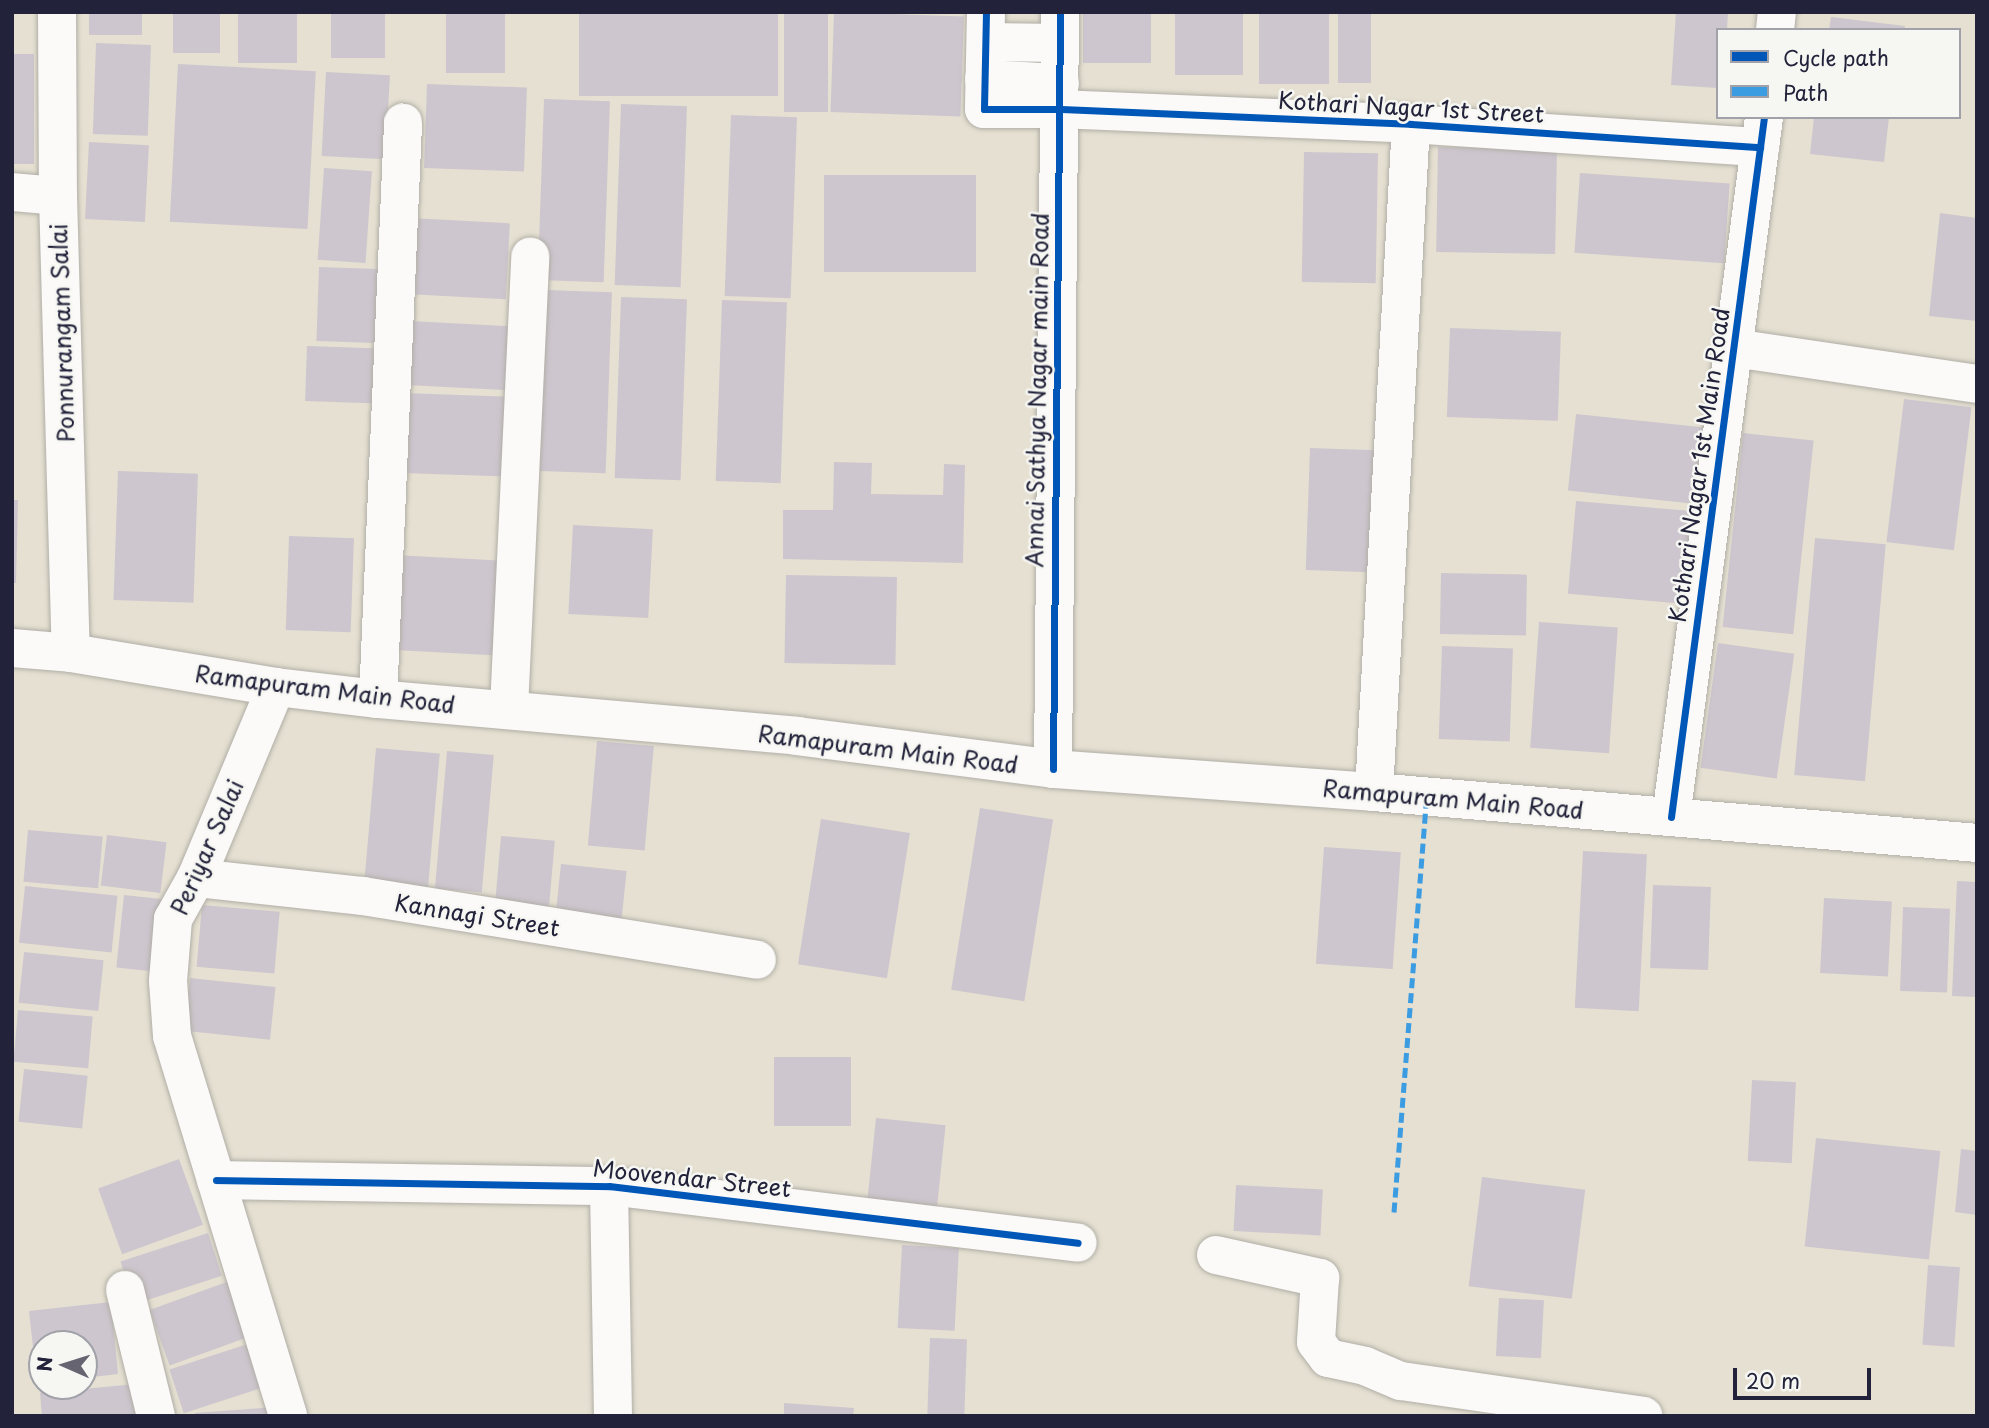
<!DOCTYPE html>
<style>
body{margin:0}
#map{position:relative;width:1989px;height:1428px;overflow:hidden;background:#e5e0d1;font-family:"Playpen Sans",sans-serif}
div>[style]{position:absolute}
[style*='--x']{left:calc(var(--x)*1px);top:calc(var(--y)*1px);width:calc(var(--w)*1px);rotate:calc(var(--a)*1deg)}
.building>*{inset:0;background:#cdc6ce;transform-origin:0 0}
.roads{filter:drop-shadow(0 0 2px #b1aea7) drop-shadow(0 0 2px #b1aea7)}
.minor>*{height:38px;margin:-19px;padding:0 19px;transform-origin:19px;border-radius:19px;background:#fbfaf8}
.secondary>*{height:38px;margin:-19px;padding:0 19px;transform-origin:19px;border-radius:19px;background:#fbfaf8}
.quiet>*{height:5px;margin-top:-2.5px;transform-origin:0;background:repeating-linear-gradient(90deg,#3c9ce2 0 10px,transparent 0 15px)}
.cycleway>*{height:7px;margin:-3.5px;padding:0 3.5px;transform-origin:3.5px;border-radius:3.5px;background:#0057b8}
span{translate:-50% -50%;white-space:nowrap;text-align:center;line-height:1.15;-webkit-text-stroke:5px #f6f6f2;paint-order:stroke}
.street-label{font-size:23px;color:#22223b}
.frame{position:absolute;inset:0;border:14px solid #22223b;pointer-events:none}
.legend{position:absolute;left:1716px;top:28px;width:245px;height:91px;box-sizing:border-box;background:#f6f6f2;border:2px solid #a1a1a9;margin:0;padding:9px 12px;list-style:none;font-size:21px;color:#22223b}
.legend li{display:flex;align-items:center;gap:14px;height:35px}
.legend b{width:35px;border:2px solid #a1a1a9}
.north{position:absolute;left:28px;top:1330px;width:70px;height:70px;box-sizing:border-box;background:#f6f6f2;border:2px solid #a1a1a9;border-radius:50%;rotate:273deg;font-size:19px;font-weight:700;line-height:28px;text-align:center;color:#22223b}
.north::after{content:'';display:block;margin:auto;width:24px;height:32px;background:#666470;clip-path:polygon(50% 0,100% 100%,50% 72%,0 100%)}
.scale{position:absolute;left:1733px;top:1368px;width:138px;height:32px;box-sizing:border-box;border:4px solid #22223b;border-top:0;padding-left:9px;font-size:21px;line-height:24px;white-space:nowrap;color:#22223b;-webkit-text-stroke:5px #f6f6f2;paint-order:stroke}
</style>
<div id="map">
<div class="building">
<i style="left:89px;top:12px;width:53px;height:23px"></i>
<i style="left:173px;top:12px;width:47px;height:41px"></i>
<i style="left:238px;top:12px;width:59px;height:51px"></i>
<i style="left:331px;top:12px;width:54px;height:46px"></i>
<i style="left:446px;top:12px;width:59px;height:61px"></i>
<i style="left:579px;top:12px;width:199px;height:84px"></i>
<i style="left:784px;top:12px;width:44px;height:100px"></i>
<i style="left:834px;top:12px;width:130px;height:100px;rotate:2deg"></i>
<i style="left:1083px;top:12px;width:68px;height:51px"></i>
<i style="left:1175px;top:12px;width:68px;height:63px"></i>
<i style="left:1259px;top:12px;width:70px;height:72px"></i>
<i style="left:1338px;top:12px;width:33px;height:71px"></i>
<i style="clip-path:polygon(1676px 12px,1728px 12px,1727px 30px,1718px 30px,1718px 88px,1671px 85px)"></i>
<i style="clip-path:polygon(1831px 17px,1905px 26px,1904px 30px,1829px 30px)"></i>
<i style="left:96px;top:43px;width:55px;height:91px;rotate:2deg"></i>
<i style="left:12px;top:54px;width:22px;height:110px"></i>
<i style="left:178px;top:64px;width:138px;height:158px;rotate:3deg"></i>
<i style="left:326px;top:72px;width:64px;height:84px;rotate:3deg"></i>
<i style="left:427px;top:84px;width:100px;height:84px;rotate:2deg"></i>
<i style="left:544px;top:99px;width:66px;height:181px;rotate:2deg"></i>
<i style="left:621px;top:104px;width:66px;height:181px;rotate:2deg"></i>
<i style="left:731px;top:115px;width:66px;height:181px;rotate:2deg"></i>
<i style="clip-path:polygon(1814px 117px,1889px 117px,1884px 162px,1810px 154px)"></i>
<i style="left:89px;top:142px;width:60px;height:77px;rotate:3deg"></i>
<i style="left:1438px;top:147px;width:119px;height:105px;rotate:1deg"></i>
<i style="left:1304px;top:152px;width:74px;height:130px;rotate:1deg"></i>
<i style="left:324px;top:168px;width:48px;height:92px;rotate:4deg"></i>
<i style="left:1580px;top:173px;width:150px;height:80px;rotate:4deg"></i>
<i style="left:824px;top:175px;width:152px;height:97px"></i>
<i style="clip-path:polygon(1940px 213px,1977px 218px,1977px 321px,1929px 316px)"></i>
<i style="left:410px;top:218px;width:100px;height:76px;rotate:3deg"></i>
<i style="left:319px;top:267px;width:59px;height:74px;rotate:2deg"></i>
<i style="left:546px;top:290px;width:66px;height:181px;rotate:2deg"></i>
<i style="left:621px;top:297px;width:66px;height:181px;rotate:2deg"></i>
<i style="left:722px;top:300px;width:65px;height:181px;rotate:2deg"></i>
<i style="left:410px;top:321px;width:102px;height:64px;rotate:3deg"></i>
<i style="left:1450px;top:328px;width:111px;height:89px;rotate:2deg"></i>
<i style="left:307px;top:346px;width:73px;height:55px;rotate:2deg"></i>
<i style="left:404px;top:393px;width:105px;height:80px;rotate:2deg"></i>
<i style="left:1904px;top:399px;width:68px;height:144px;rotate:7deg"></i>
<i style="left:1576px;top:414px;width:134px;height:77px;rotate:6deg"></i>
<i style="left:1743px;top:433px;width:71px;height:195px;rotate:6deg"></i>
<i style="left:1310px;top:448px;width:65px;height:122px;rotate:2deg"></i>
<i style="clip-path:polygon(834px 462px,872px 463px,871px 494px,943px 495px,944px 464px,965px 465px,963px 563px,783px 559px,783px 510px,833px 510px)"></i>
<i style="left:118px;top:471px;width:80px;height:129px;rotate:2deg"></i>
<i style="clip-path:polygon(12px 500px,18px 500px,16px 583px,12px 583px)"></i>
<i style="left:1576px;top:501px;width:121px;height:93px;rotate:5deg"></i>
<i style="left:573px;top:525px;width:80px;height:89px;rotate:3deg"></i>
<i style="left:289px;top:536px;width:65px;height:94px;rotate:2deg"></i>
<i style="left:1815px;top:538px;width:71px;height:238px;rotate:5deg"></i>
<i style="left:395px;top:555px;width:108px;height:95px;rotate:3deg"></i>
<i style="left:1441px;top:573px;width:86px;height:61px;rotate:1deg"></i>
<i style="left:786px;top:575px;width:111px;height:88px;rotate:1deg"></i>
<i style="left:1539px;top:622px;width:79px;height:126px;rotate:4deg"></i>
<i style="left:1718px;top:643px;width:77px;height:126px;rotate:8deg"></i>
<i style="left:1442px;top:646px;width:71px;height:93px;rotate:2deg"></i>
<i style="left:597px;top:741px;width:57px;height:105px;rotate:5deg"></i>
<i style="left:376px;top:748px;width:64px;height:139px;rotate:5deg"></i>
<i style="left:447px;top:751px;width:47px;height:138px;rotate:5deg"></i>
<i style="left:980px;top:808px;width:74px;height:184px;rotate:9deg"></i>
<i style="left:821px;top:819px;width:90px;height:147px;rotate:9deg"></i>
<i style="left:28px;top:830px;width:75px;height:52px;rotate:5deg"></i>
<i style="left:107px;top:835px;width:60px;height:51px;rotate:7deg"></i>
<i style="left:501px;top:836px;width:54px;height:74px;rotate:5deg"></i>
<i style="left:1324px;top:847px;width:77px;height:117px;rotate:4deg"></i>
<i style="left:1583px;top:851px;width:64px;height:157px;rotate:3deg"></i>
<i style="left:561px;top:864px;width:66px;height:60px;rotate:6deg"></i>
<i style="clip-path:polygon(1957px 881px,1977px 882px,1977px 997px,1952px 996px)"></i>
<i style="left:1653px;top:885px;width:58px;height:83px;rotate:2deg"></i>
<i style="left:25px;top:886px;width:93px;height:57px;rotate:6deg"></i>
<i style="left:124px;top:895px;width:40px;height:73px;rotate:6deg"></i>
<i style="left:1824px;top:898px;width:68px;height:75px;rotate:3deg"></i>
<i style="left:202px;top:905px;width:78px;height:62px;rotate:5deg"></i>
<i style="left:1903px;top:907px;width:47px;height:84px;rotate:2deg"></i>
<i style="left:24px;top:952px;width:80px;height:51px;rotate:6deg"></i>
<i style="left:190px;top:978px;width:86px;height:53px;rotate:6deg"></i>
<i style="left:18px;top:1010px;width:75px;height:52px;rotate:5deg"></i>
<i style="left:774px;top:1057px;width:77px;height:69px"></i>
<i style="left:24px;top:1069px;width:64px;height:53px;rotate:6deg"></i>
<i style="left:1752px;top:1080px;width:44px;height:81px;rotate:3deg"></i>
<i style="left:876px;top:1118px;width:70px;height:93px;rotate:6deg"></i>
<i style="left:1816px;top:1138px;width:125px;height:109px;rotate:6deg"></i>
<i style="clip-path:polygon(1961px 1149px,1977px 1151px,1977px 1215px,1955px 1212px)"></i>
<i style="left:179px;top:1159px;width:70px;height:86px;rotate:70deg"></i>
<i style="left:1482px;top:1177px;width:104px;height:110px;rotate:7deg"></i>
<i style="left:1236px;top:1185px;width:87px;height:46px;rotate:3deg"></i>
<i style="left:208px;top:1233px;width:45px;height:92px;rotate:72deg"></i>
<i style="left:902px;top:1245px;width:57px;height:83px;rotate:3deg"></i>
<i style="left:1928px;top:1265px;width:32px;height:80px;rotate:4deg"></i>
<i style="left:235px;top:1279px;width:59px;height:91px;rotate:70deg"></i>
<i style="left:1499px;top:1298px;width:45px;height:58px;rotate:3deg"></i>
<i style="clip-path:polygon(111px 1302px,118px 1374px,84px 1378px,84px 1344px,42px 1344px,42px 1382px,37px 1383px,29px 1311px)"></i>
<i style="left:930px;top:1338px;width:37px;height:78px;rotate:2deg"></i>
<i style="left:257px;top:1341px;width:46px;height:92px;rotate:72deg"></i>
<i style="clip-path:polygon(136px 1384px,140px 1416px,42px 1416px,40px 1393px)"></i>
<i style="clip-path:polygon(784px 1403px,854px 1408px,853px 1416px,784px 1416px)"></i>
<i style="clip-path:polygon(276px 1407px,277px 1416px,195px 1416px,195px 1413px)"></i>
</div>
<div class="roads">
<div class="minor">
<i style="--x:57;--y:12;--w:184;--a:89.7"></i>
<i style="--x:58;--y:196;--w:457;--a:88.4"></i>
<i style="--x:986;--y:12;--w:97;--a:91.2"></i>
<i style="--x:984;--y:109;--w:75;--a:0"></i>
<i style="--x:1059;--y:109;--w:352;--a:2.4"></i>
<i style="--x:1411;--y:124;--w:350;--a:3.8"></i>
<i style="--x:1775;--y:30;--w:18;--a:-84"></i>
<i style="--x:986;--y:42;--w:74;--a:0.8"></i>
<i style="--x:984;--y:79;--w:76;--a:3"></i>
<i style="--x:12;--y:192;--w:46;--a:5"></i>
<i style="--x:1734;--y:348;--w:246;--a:8.4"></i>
<i style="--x:276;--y:687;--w:207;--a:112.7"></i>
<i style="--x:196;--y:878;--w:47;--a:119.3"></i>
<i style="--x:173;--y:919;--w:62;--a:94.6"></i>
<i style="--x:168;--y:981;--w:55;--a:85.8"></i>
<i style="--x:172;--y:1036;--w:397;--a:73"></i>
<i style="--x:378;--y:699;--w:577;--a:-87.51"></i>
<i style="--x:509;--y:709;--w:453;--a:-87.3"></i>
<i style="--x:1053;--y:769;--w:757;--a:-89.47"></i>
<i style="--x:1374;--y:792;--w:669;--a:-86.83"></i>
<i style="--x:1671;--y:817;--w:706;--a:-82.43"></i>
<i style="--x:196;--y:878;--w:168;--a:6.2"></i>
<i style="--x:363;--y:896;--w:399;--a:9.2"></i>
<i style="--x:216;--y:1180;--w:393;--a:0.9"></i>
<i style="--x:609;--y:1186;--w:472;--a:6.9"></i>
<i style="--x:609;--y:1186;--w:230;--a:89"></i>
<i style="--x:1216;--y:1255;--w:107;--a:12.5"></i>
<i style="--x:1320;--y:1278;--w:64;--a:93.6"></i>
<i style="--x:1316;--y:1342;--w:20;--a:53"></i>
<i style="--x:1328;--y:1358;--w:38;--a:12"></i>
<i style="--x:1365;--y:1366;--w:39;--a:23"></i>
<i style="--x:1401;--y:1381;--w:245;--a:8.2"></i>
<i style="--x:125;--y:1290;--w:130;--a:76.2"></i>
</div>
<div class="secondary">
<i style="--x:12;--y:648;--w:59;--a:4.8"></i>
<i style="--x:71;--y:653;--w:208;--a:9.4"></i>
<i style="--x:276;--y:687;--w:103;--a:6.7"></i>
<i style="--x:378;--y:699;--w:421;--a:5"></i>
<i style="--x:797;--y:736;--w:258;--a:7.3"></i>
<i style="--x:1053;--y:769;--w:322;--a:4.1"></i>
<i style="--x:1374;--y:792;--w:605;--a:4.83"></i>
</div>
</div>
<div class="quiet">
<i style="--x:1394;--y:1212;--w:417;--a:-85.5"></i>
</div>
<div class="cycleway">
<i style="--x:986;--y:12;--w:97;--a:91.2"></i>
<i style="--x:984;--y:109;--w:75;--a:0"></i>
<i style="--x:1059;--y:109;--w:352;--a:2.4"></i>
<i style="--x:1411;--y:124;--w:350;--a:3.8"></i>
<i style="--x:1053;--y:769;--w:757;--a:-89.47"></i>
<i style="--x:1671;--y:817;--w:706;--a:-82.43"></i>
<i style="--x:216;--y:1180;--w:393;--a:0.9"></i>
<i style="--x:609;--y:1186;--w:472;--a:6.9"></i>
</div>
<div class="street-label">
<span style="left:1411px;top:107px;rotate:3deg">Kothari Nagar 1st Street</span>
<span style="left:62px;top:333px;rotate:-92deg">Ponnurangam Salai</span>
<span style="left:1037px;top:390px;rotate:-89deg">Annai Sathya Nagar main Road</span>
<span style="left:1699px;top:465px;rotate:-82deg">Kothari Nagar 1st Main Road</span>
<span style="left:325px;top:689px;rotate:7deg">Ramapuram Main Road</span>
<span style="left:888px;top:749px;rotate:7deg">Ramapuram Main Road</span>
<span style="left:1453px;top:799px;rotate:5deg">Ramapuram Main Road</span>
<span style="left:207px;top:847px;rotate:-66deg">Periyar Salai</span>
<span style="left:477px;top:915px;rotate:9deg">Kannagi Street</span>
<span style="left:692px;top:1178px;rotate:6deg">Moovendar Street</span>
</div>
<div class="frame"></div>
<ul class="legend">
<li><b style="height:9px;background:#0057b8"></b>Cycle path</li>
<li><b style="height:9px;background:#3c9ce2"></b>Path</li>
</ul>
<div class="north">N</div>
<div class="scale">20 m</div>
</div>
